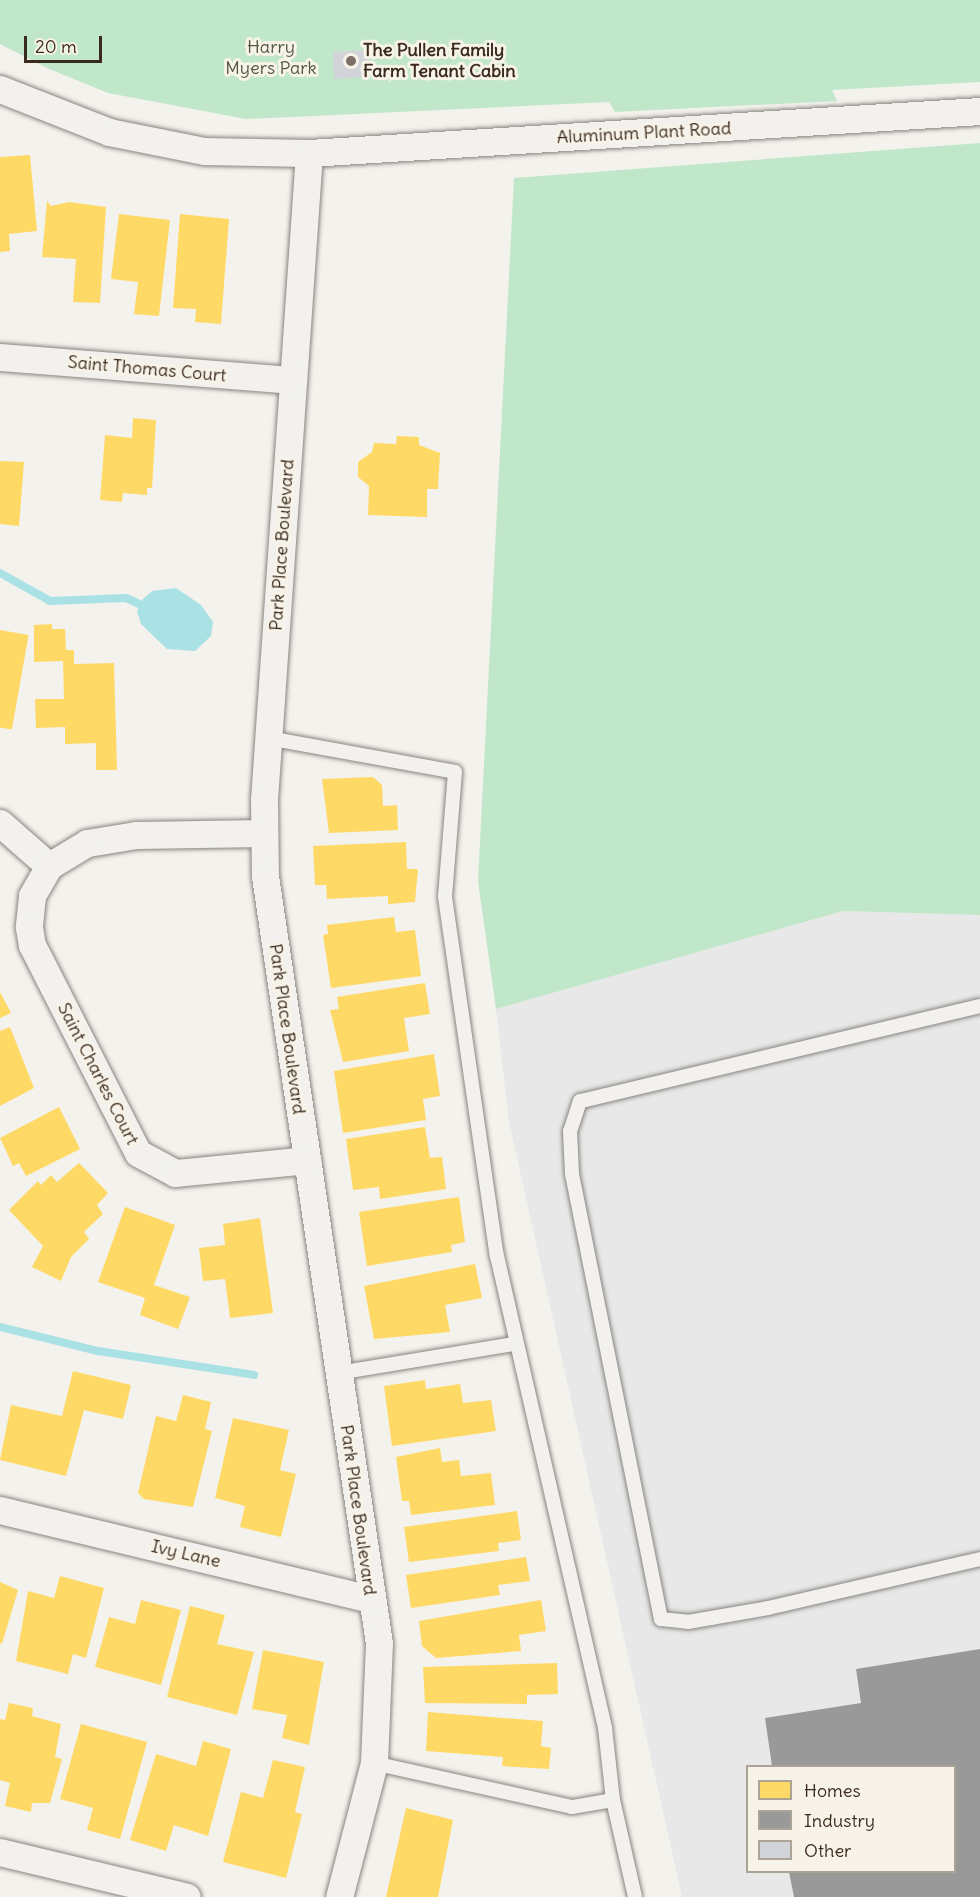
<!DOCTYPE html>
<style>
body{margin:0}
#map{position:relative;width:980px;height:1897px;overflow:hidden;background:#f4f2ec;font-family:Delius,sans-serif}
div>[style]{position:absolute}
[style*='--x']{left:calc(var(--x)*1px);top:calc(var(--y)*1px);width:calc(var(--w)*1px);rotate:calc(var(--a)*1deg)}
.built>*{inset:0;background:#e8e8e9}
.green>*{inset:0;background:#c0e7c9}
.water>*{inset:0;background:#a9e1e5}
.homes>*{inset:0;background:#ffd966;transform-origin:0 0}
.industry>*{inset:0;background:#999}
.stream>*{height:8px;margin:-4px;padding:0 4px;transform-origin:4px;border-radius:4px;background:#a9e1e5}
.building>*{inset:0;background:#d2d4da}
.roads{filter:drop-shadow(0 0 2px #898580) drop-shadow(0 0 2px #898580)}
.lane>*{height:14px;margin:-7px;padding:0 7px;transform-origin:7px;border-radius:7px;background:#f2f1ed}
.street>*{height:27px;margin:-13.5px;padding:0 13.5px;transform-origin:13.5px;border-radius:13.5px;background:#f2f1ed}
.dots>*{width:16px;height:16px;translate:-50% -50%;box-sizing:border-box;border:3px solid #f7f3e8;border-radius:50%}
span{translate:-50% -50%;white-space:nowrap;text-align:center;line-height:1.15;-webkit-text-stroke:6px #f7f3e8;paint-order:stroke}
.park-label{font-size:18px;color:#525742}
.poi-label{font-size:18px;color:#3b2a1e;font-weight:700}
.left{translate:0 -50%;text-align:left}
.street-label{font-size:18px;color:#3b2a1e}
.legend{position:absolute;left:746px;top:1765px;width:210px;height:108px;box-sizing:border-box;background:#f7f3e8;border:2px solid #aca397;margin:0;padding:8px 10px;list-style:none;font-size:18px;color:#3b2a1e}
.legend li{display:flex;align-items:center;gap:12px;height:30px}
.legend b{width:30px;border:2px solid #aca397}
.scale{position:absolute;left:24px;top:36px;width:78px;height:27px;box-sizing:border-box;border:3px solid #3b2a1e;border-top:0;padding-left:8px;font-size:18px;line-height:21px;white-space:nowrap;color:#3b2a1e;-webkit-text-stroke:4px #f7f3e8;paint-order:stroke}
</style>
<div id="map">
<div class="built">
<i style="clip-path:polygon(evenodd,843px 911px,980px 915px,980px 1897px,682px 1897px,509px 1122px,496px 1009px,843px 911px,748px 1766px,954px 1766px,954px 1872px,748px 1872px,748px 1766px)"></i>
</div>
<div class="green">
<i style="clip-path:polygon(0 0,980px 0,980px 82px,832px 90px,837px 101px,615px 112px,609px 102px,246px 119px,108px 93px,47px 68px,0 44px)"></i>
<i style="clip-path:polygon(980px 143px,980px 915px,843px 911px,496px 1009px,478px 881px,514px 178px)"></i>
</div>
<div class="water">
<i style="clip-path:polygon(176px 588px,201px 605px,213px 622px,211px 636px,195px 651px,167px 649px,141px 624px,137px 611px,143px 599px,152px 591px)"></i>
</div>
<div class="homes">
<i style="clip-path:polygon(30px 155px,37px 231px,9px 234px,10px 251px,0 252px,0 157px)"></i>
<i style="clip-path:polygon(47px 201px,51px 206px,69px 202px,106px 207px,100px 303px,73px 302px,76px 259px,42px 257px)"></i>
<i style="clip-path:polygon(119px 214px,170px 220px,159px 316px,134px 314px,138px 282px,111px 279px)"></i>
<i style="clip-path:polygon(180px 214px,229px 219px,221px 324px,195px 322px,196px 309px,173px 308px)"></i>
<i style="clip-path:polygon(133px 418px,156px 420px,152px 488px,147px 488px,147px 495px,123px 493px,122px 502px,100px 500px,105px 435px,132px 438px)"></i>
<i style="clip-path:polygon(397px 436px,419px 437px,419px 445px,440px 453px,438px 489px,427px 489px,427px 517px,368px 515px,369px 486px,358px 477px,358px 462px,372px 452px,374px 443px,396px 444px)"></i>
<i style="clip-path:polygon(0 461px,24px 462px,19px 526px,0 524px)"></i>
<i style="clip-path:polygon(52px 624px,52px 629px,65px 629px,66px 650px,74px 650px,74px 664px,114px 663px,117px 770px,96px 770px,96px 743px,65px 744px,65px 727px,36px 728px,35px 699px,64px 699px,63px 661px,34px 662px,34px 625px)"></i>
<i style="left:0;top:630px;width:29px;height:96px;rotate:10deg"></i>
<i style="clip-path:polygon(373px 777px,382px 785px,383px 806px,397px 805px,398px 830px,329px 833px,322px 779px)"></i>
<i style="clip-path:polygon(406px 842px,407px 869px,418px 869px,415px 902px,388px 904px,388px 896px,327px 899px,326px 885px,315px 885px,313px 846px)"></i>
<i style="clip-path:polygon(394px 917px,396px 932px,415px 930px,421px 976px,331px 988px,323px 935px,328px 934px,327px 925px)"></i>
<i style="clip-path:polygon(425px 983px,430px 1014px,404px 1018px,409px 1051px,343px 1062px,330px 1010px,339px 1009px,337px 997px)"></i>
<i style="clip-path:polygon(0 992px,11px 1013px,0 1018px)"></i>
<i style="clip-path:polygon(10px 1027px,34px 1088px,0 1106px,0 1031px)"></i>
<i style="clip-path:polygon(434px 1054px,440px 1096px,423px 1099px,426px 1120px,343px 1133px,334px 1071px)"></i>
<i style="clip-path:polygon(59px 1107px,80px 1149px,26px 1176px,19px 1163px,13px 1166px,0 1138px)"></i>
<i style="clip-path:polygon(425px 1127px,430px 1158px,442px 1157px,446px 1189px,380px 1199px,379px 1187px,353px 1190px,346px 1139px)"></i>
<i style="clip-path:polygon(79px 1163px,108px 1193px,97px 1205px,103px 1214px,84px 1232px,89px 1239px,71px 1257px,61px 1281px,32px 1267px,43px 1246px,9px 1210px,38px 1181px,41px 1185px,51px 1175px,57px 1182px)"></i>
<i style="clip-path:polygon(459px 1197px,465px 1242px,451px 1245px,452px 1252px,367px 1266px,359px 1212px)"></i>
<i style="clip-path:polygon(125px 1207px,175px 1225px,154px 1285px,190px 1297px,178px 1329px,140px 1315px,145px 1298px,98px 1282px)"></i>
<i style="clip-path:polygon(260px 1218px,273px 1313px,230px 1318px,225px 1279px,203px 1281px,199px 1248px,225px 1245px,223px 1224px)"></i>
<i style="clip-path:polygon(475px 1264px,482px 1298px,445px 1305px,450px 1332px,374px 1339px,364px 1286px)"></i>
<i style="clip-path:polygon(73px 1371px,131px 1385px,123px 1419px,84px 1410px,66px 1476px,0 1460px,11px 1405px,62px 1416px)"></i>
<i style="clip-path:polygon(425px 1380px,426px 1389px,460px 1384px,463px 1403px,491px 1400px,496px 1431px,392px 1446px,384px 1386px)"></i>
<i style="clip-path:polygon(183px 1395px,211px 1402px,205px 1429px,212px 1431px,193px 1507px,144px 1499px,138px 1493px,156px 1416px,176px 1421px)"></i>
<i style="clip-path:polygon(233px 1418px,289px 1430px,280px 1470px,296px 1474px,281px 1537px,240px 1527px,245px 1506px,215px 1498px)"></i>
<i style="clip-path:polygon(440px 1448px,442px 1462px,459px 1460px,461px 1476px,491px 1473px,495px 1505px,411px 1515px,409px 1501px,402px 1501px,396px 1457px)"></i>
<i style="clip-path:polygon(517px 1511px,521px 1540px,498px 1543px,499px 1551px,409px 1562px,404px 1527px)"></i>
<i style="clip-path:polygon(526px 1557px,530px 1581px,498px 1585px,500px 1595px,411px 1608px,406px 1575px)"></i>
<i style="clip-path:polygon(60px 1576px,104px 1588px,86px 1658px,73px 1654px,68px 1674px,16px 1661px,28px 1591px,54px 1598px)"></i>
<i style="clip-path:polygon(0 1582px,18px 1590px,2px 1644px,0 1643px)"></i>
<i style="clip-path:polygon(141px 1600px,181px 1610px,161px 1685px,95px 1667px,109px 1617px,135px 1624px)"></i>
<i style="clip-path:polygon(541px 1600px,546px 1631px,519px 1635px,521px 1651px,436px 1658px,422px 1646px,419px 1621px)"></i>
<i style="clip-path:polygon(190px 1606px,225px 1615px,217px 1644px,254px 1652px,237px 1715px,167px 1697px)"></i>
<i style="clip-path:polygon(263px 1650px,324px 1662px,309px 1745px,282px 1738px,287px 1715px,252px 1709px)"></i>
<i style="clip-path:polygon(557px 1663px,558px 1694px,527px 1695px,527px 1704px,425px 1703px,423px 1667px)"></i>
<i style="clip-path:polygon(9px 1703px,33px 1708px,32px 1716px,61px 1724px,55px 1757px,62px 1759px,50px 1803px,32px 1803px,31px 1812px,5px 1806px,10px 1783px,0 1780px,0 1719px,5px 1720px)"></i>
<i style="clip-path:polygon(428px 1712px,543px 1721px,541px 1746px,551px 1748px,549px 1769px,502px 1766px,503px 1757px,426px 1751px)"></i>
<i style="clip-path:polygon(81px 1724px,147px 1742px,120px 1839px,87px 1830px,93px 1808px,60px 1799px)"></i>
<i style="clip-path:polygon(203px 1741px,231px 1749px,208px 1836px,174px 1825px,166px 1851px,130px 1840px,156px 1754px,196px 1766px)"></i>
<i style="clip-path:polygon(273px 1760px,305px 1767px,295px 1812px,302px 1814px,286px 1878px,223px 1862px,241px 1792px,263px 1798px)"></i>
<i style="clip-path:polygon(406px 1808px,453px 1820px,438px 1897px,386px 1897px)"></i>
</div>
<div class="industry">
<i style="clip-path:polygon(980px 1649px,980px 1897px,794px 1897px,789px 1872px,954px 1872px,954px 1766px,772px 1766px,765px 1718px,861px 1703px,856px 1669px)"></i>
</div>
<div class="stream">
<i style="--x:0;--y:573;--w:57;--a:29.2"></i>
<i style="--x:50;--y:601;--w:76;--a:-2.3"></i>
<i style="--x:126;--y:598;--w:24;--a:24"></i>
<i style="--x:0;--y:1327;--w:101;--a:13.8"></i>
<i style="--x:98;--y:1351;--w:158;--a:8.7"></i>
</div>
<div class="building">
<i style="clip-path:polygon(368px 50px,369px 70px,363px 70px,363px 77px,334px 79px,333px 52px)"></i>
</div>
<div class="roads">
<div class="lane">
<i style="--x:268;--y:738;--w:190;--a:10.3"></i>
<i style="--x:455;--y:772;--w:125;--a:94.6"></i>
<i style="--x:445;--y:897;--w:363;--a:81.8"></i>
<i style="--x:497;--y:1256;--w:484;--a:77.1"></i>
<i style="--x:605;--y:1728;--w:72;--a:83.7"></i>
<i style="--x:613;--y:1800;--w:42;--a:170.3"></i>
<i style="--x:572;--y:1807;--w:203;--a:-167.5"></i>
<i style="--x:980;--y:1006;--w:411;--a:166.6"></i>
<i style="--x:580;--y:1101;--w:32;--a:108"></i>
<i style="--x:570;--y:1131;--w:43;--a:87.3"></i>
<i style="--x:572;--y:1174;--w:454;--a:78.7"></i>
<i style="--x:661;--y:1619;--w:27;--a:6"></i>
<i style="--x:688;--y:1622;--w:81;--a:-9.9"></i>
<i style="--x:768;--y:1608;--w:218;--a:-13"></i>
<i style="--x:338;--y:1373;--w:178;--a:-9.4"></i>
<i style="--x:613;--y:1800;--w:99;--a:77.2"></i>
</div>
<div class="street">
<i style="--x:0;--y:89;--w:117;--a:21.5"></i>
<i style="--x:109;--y:132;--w:97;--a:11.3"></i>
<i style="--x:204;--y:151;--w:105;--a:1.1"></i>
<i style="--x:309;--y:153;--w:672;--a:-3.58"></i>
<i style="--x:309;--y:153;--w:648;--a:93.98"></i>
<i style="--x:264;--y:799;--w:77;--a:89.3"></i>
<i style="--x:265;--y:876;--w:775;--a:81.55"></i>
<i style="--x:379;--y:1643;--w:120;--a:92.4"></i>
<i style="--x:374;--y:1763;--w:138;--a:104.6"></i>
<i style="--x:0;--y:357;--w:294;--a:4.5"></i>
<i style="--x:0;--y:823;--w:65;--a:41.3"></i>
<i style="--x:264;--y:833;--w:128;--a:179.1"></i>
<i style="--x:136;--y:835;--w:50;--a:170.7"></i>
<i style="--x:87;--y:843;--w:44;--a:148.8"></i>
<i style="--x:49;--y:866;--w:34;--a:120"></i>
<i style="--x:32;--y:896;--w:31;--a:96"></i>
<i style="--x:29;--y:927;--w:18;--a:81"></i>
<i style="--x:32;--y:945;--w:233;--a:63"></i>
<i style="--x:138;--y:1153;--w:42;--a:28.4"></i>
<i style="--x:175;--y:1173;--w:133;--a:-5.6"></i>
<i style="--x:0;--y:1510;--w:382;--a:13.5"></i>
<i style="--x:0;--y:1852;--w:192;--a:13.5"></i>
</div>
</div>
<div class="dots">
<i style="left:351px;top:61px;background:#7c7066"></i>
</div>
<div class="park-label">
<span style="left:271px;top:58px">Harry<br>Myers Park</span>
</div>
<div class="poi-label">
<span class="left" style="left:363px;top:61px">The Pullen Family<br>Farm Tenant Cabin</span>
</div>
<div class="street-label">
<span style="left:644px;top:133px;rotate:-3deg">Aluminum Plant Road</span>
<span style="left:147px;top:369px;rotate:5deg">Saint Thomas Court</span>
<span style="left:282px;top:545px;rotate:-86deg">Park Place Boulevard</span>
<span style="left:287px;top:1029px;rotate:82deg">Park Place Boulevard</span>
<span style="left:98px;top:1074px;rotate:63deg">Saint Charles Court</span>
<span style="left:358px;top:1510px;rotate:82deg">Park Place Boulevard</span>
<span style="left:186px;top:1554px;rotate:13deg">Ivy Lane</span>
</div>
<ul class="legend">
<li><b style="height:16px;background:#ffd966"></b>Homes</li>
<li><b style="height:16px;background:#999"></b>Industry</li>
<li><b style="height:16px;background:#d2d4da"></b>Other</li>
</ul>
<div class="scale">20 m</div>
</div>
